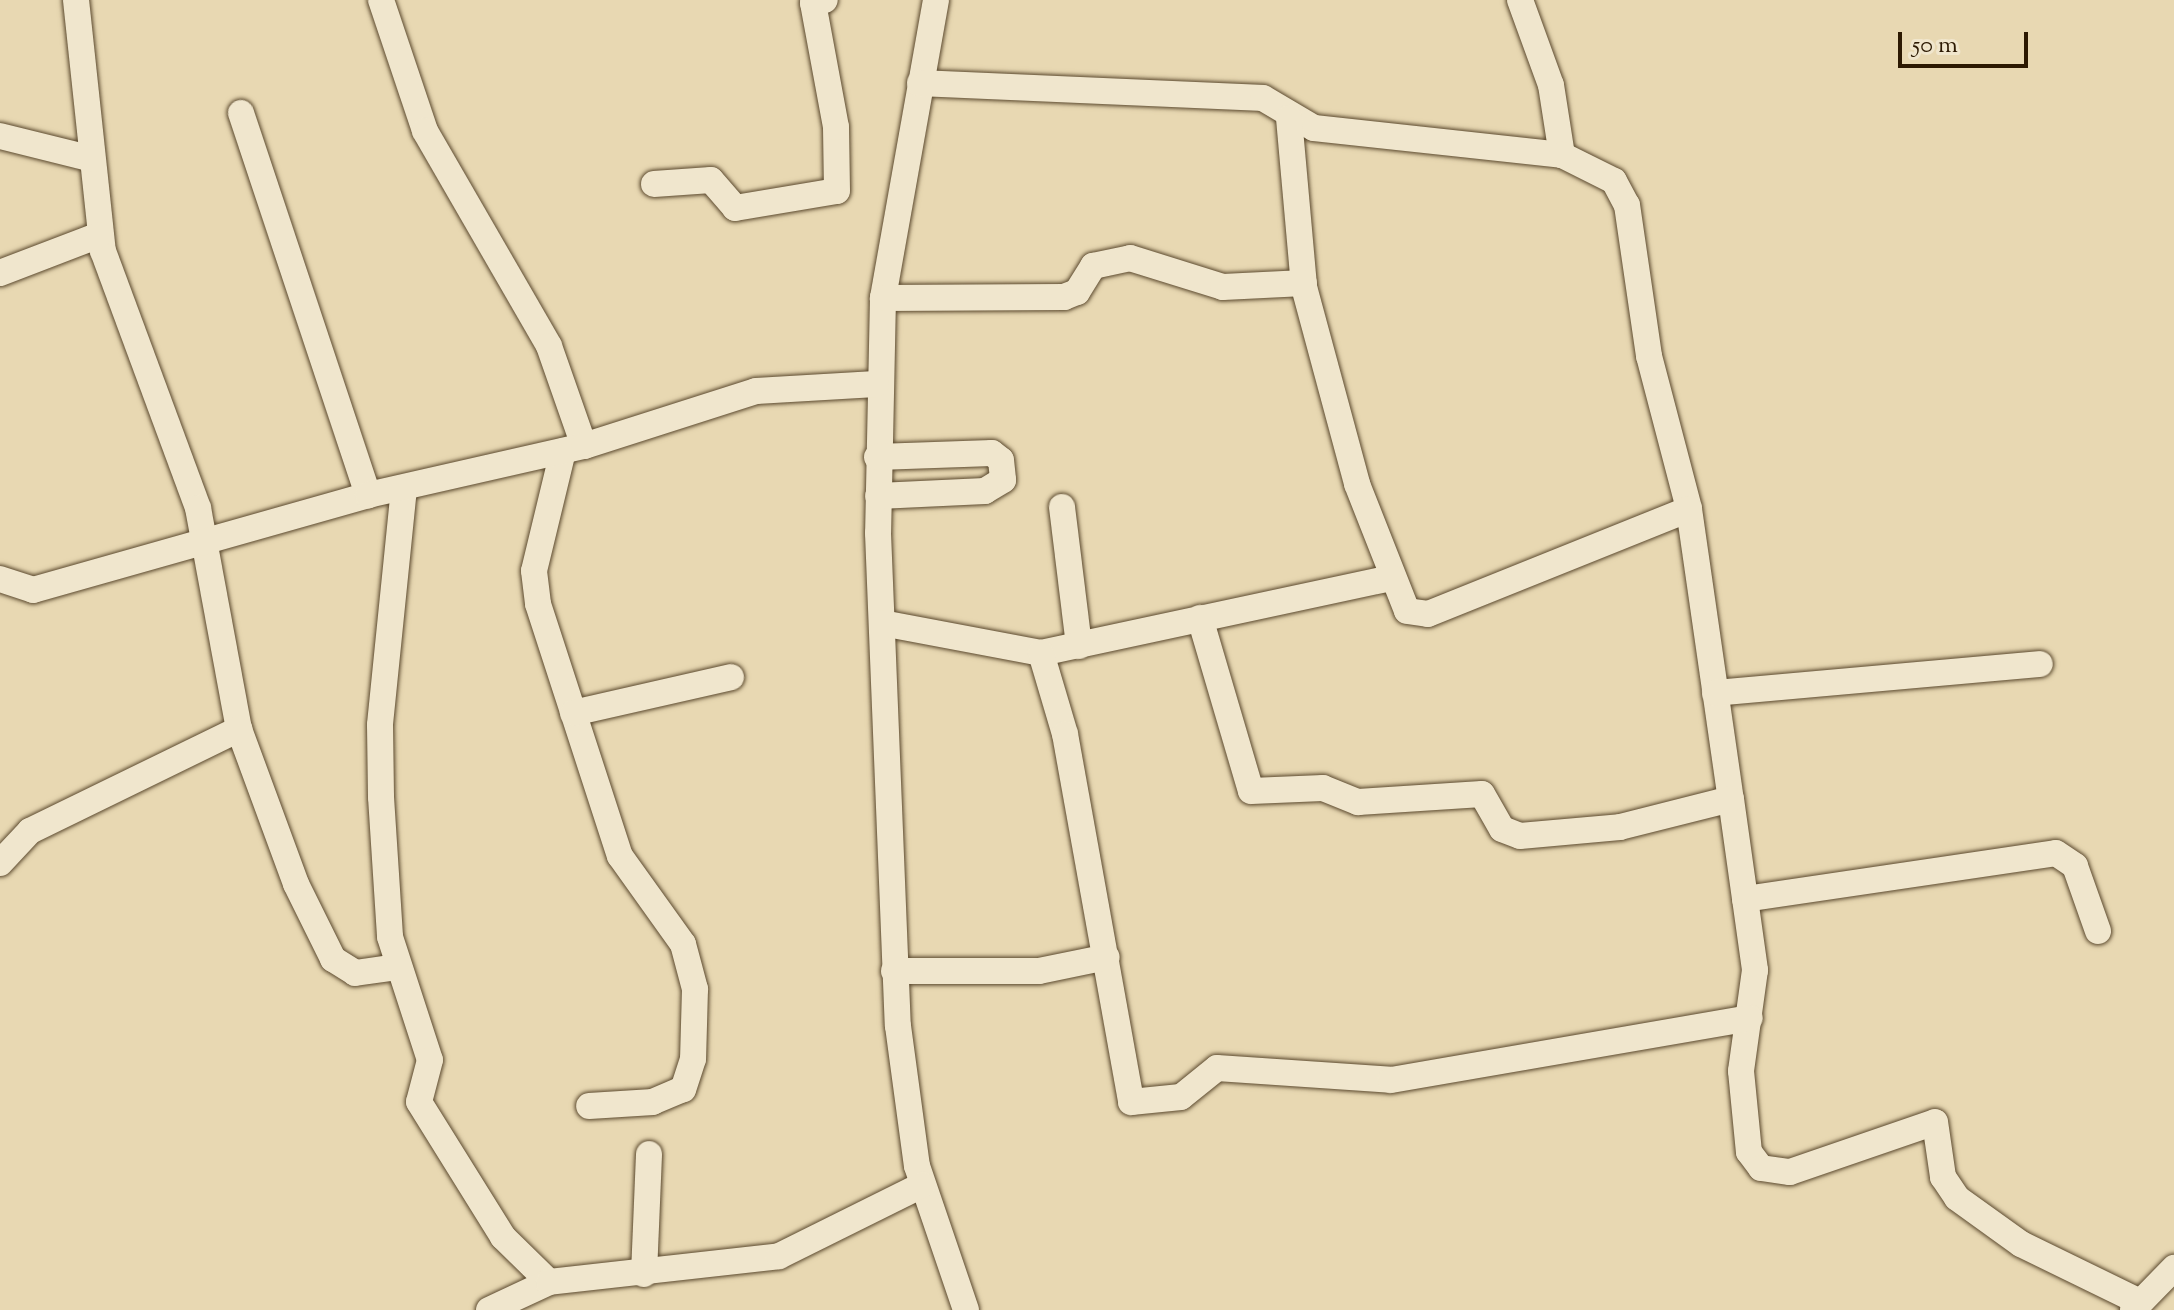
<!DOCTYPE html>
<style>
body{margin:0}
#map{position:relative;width:2174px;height:1310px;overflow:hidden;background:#e8d8b2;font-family:"Sorts Mill Goudy",serif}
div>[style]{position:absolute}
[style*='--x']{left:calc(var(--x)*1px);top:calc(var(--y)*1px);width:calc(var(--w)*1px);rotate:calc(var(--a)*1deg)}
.roads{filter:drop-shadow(0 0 2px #5b492e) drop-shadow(0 0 2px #5b492e)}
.minor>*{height:26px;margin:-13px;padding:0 13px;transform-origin:13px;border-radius:13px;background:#f0e6cd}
span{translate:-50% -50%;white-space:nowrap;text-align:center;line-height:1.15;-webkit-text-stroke:6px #f0e6cd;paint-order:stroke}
.scale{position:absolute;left:1898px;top:32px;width:130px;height:36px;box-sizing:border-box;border:4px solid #2c1902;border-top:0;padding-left:10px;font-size:24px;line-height:28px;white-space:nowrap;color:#2c1902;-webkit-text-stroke:6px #f0e6cd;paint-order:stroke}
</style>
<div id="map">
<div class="roads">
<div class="minor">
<i style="--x:76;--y:0;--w:252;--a:83.9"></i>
<i style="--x:103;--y:251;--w:274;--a:69.7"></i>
<i style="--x:198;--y:508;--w:225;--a:79.5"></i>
<i style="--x:239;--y:729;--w:165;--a:69.8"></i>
<i style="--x:296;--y:884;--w:84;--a:63.7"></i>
<i style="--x:333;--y:959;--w:26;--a:32"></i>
<i style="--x:355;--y:973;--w:42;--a:-8.1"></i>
<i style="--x:381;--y:0;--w:138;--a:71.4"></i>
<i style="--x:425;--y:131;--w:248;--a:60"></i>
<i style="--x:549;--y:346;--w:106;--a:70.7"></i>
<i style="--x:936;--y:0;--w:303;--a:100.1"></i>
<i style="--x:883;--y:298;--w:235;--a:91.2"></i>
<i style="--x:878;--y:533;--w:493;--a:87.7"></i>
<i style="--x:898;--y:1026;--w:141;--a:82.3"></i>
<i style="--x:917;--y:1166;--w:152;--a:71.2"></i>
<i style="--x:1520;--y:0;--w:90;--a:70"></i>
<i style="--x:1551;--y:85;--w:71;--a:81.1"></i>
<i style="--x:920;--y:83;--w:343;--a:2.5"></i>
<i style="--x:1263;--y:98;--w:59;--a:30.5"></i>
<i style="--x:1314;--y:128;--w:249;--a:6.2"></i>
<i style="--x:1562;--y:155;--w:58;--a:26.6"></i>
<i style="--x:1614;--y:181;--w:27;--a:62"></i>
<i style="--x:1627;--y:205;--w:153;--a:81.7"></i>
<i style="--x:1649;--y:356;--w:158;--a:75.3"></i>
<i style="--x:1689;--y:509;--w:293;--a:81.8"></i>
<i style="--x:1731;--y:799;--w:173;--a:82"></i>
<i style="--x:1755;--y:970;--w:102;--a:97.9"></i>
<i style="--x:1741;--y:1071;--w:81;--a:84.4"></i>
<i style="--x:1749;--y:1152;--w:20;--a:53"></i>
<i style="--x:1761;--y:1168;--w:29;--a:8"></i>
<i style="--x:1790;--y:1172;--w:153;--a:-19"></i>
<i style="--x:1935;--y:1122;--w:56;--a:81.7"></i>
<i style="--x:1943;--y:1177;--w:25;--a:56"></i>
<i style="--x:1957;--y:1198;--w:79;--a:35.7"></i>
<i style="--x:2021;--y:1244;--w:130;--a:26"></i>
<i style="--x:241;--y:113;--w:403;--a:71.6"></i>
<i style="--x:1289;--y:118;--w:170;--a:84.9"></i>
<i style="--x:1304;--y:287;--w:204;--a:74.9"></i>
<i style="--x:1357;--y:484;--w:136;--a:68.5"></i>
<i style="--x:1407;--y:611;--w:21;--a:8"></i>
<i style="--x:1428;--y:614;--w:281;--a:-21.9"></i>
<i style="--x:0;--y:136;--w:95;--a:14"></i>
<i style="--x:654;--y:184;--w:57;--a:-4"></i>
<i style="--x:711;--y:180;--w:37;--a:49"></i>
<i style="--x:735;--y:208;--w:103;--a:-9.5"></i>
<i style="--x:837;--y:191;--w:64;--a:-90.9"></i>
<i style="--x:836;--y:127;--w:126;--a:-100.5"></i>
<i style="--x:813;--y:3;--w:12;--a:-14"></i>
<i style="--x:0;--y:273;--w:106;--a:-21"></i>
<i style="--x:883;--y:298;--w:181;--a:-0.3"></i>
<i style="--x:1064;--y:297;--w:14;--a:-21"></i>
<i style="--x:1077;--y:292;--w:31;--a:-58"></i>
<i style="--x:1093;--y:266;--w:38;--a:-12"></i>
<i style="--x:1130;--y:258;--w:97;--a:17.3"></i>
<i style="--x:1223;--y:287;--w:81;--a:-2.8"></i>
<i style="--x:563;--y:451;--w:123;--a:103.6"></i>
<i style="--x:534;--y:571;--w:33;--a:83"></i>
<i style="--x:538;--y:604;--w:265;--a:72"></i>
<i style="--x:620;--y:856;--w:108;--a:54.4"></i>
<i style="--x:683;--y:944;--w:47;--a:75.1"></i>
<i style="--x:695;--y:989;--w:70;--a:91.6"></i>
<i style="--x:693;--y:1059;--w:32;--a:108"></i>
<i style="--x:683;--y:1089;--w:33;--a:157"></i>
<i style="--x:653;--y:1102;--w:64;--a:176.4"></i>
<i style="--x:877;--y:457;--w:115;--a:-2"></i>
<i style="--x:992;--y:453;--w:11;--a:38"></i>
<i style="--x:1001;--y:460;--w:20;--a:84"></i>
<i style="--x:1003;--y:480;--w:21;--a:149"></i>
<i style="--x:985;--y:491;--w:107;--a:177.3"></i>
<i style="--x:404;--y:488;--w:238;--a:95.8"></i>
<i style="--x:380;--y:725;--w:72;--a:89.2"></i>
<i style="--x:381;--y:797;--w:140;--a:86.3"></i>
<i style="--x:390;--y:937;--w:129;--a:72"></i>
<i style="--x:430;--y:1060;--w:43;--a:104.7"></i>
<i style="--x:419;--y:1102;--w:159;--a:58.1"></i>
<i style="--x:503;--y:1237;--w:64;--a:44.4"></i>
<i style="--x:1062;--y:507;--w:140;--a:83"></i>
<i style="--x:0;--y:579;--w:35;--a:18"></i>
<i style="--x:33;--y:590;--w:348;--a:-15.8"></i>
<i style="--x:368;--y:495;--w:221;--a:-12.8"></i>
<i style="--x:584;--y:446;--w:181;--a:-17.7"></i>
<i style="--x:756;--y:391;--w:120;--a:-3.3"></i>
<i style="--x:1200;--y:618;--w:180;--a:73.6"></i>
<i style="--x:1251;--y:791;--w:72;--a:-2.4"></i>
<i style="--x:1323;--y:788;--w:38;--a:22"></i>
<i style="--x:1358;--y:802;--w:124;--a:-3.7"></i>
<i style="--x:1482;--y:794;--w:40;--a:60.3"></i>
<i style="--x:1502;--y:829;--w:19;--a:21"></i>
<i style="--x:1520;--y:836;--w:100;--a:-5.1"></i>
<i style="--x:1620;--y:827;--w:114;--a:-14.2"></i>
<i style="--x:882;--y:623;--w:162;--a:10.7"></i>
<i style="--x:1041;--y:653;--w:358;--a:-12.1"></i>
<i style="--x:1041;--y:653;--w:84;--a:73.5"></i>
<i style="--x:1065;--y:734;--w:374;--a:79.8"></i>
<i style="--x:1131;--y:1102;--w:50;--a:-5.7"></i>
<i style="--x:1181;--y:1097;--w:46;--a:-38.9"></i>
<i style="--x:1217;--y:1068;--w:174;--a:3.9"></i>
<i style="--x:1391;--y:1080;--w:364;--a:-9.8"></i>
<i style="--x:1715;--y:693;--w:326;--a:-5.1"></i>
<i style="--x:573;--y:713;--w:162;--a:-12.8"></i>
<i style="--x:0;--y:863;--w:44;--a:-46.8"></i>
<i style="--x:30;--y:831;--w:233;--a:-26"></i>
<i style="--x:1745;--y:899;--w:314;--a:-8.4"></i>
<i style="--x:2056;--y:853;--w:23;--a:34"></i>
<i style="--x:2075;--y:866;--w:69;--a:70.5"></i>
<i style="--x:894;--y:971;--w:145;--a:0"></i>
<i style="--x:1039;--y:971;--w:69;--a:-11.6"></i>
<i style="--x:644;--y:1274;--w:120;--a:-87.6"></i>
<i style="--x:489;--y:1310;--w:66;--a:-25"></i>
<i style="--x:549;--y:1282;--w:231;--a:-6.4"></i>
<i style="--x:779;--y:1256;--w:160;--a:-26.4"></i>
<i style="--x:2133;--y:1310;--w:59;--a:-45.7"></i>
</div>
</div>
<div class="scale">50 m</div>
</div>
